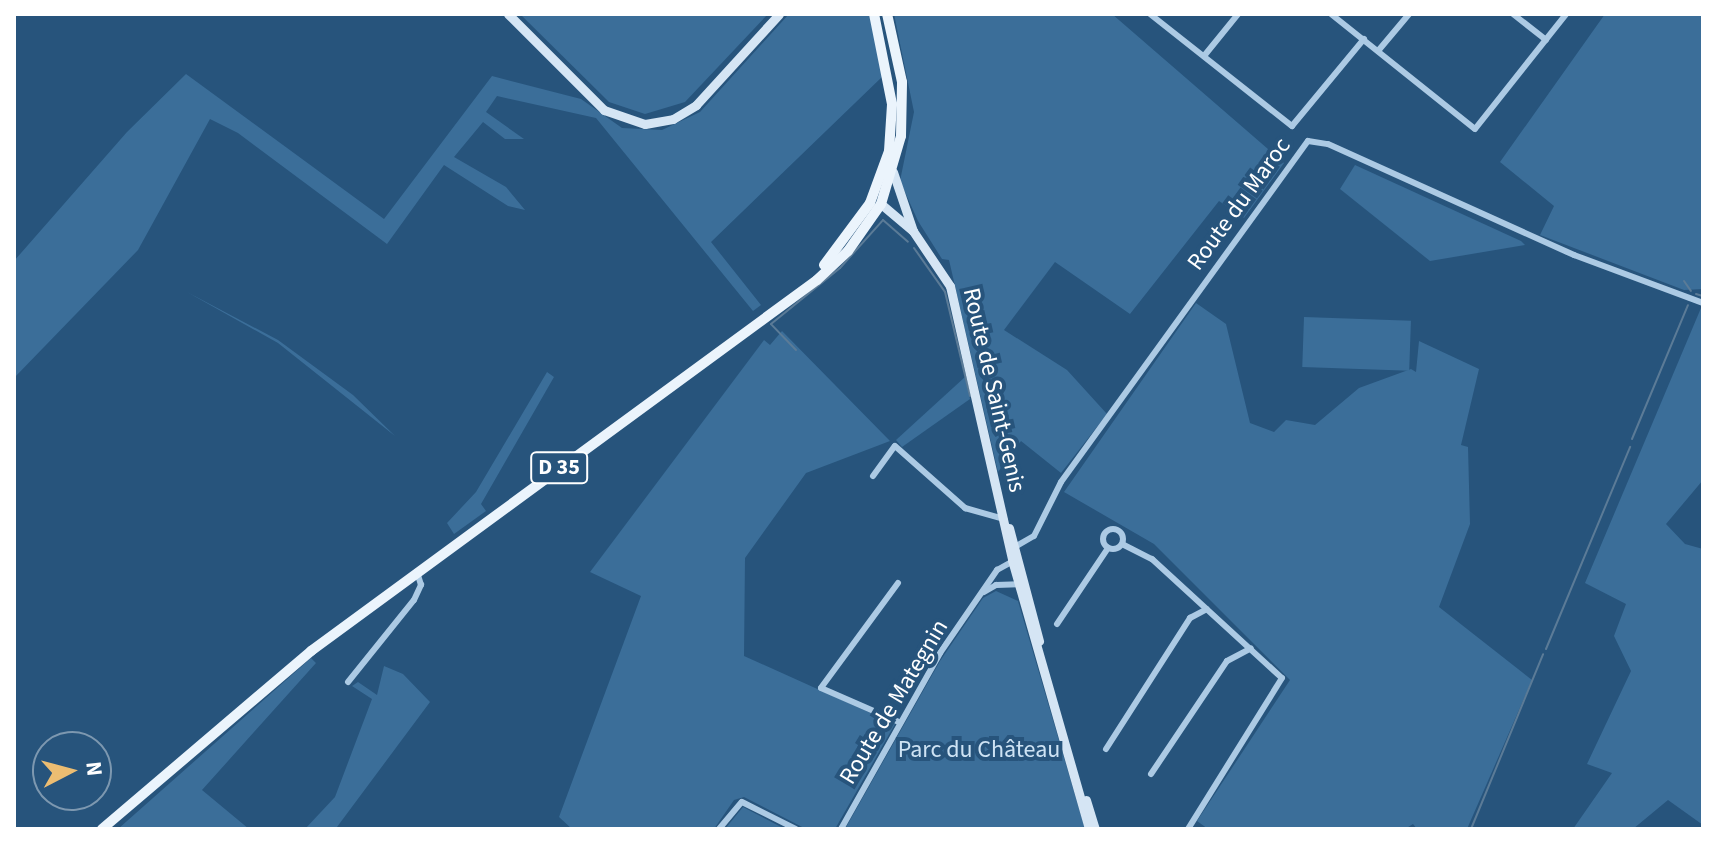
<!DOCTYPE html>
<meta charset="utf-8">
<style>
body{margin:0}
#map{position:relative;width:1717px;height:843px;overflow:hidden;background:#27547c;font-family:"Source Sans 3",sans-serif}
div>[style]{position:absolute}
[style*='--x']{left:calc(var(--x)*1px);top:calc(var(--y)*1px);width:calc(var(--w)*1px);rotate:calc(var(--a)*1deg)}
.green>*{inset:0;background:#3b6e99;transform-origin:0 0}
.stream>*{height:2px;margin:-1px;padding:0 1px;transform-origin:1px;border-radius:1px;background:#5b7b97}
.street>*{height:6px;margin:-3px;padding:0 3px;transform-origin:3px;border-radius:3px;background:#accae4}
.street>.ring{margin:-3px;padding:0;box-sizing:content-box;background:none;border:6px solid #accae4;border-radius:50%}
.secondary>*{height:9px;margin:-4.5px;padding:0 4.5px;transform-origin:4.5px;border-radius:4.5px;background:#d5e5f4}
.primary>*{height:10px;margin:-5px;padding:0 5px;transform-origin:5px;border-radius:5px;background:#ebf4fc}
span{translate:-50% -50%;white-space:nowrap;text-align:center;line-height:1.15;-webkit-text-stroke:8px #27547c;paint-order:stroke}
.shield-label span{padding:2px 6px;background:#27547c;border:2px solid;border-radius:6px;-webkit-text-stroke-width:0}
.shield-label{font-size:22px;color:#fff;font-weight:700}
.street-label{font-size:24px;color:#fff}
.park-label{font-size:24px;color:#cee3f4}
.frame{position:absolute;inset:0;border:16px solid #fff;pointer-events:none}
.north{position:absolute;left:32px;top:731px;width:80px;height:80px;box-sizing:border-box;background:#27547c;border:2px solid #7d98b0;border-radius:50%;rotate:84deg;font-size:22px;font-weight:700;line-height:32px;text-align:center;color:#fff}
.north::after{content:'';display:block;margin:auto;width:28px;height:36px;background:#ecbd72;clip-path:polygon(50% 0,100% 100%,50% 72%,0 100%)}
</style>
<div id="map">
<div class="green">
<i style="clip-path:polygon(520px 14px,768px 14px,685px 102px,645px 114px,609px 102px)"></i>
<i style="clip-path:polygon(789px 14px,870px 14px,883px 76px,711px 242px,761px 305px,753px 311px,596px 118px,497px 96px,486px 112px,524px 139px,505px 139px,483px 122px,454px 157px,506px 187px,525px 210px,508px 206px,444px 165px,387px 244px,238px 133px,210px 119px,138px 250px,14px 378px,14px 261px,127px 132px,186px 74px,384px 219px,492px 76px,581px 99px,622px 128px,662px 130px,700px 112px)"></i>
<i style="clip-path:polygon(894px 14px,1112px 14px,1284px 163px,1244px 218px,1219px 201px,1130px 314px,1055px 262px,1004px 330px,1067px 370px,1107px 414px,1061px 473px,1021px 441px,998px 472px,949px 260px,942px 259px,918px 221px,900px 181px,914px 112px)"></i>
<i style="clip-path:polygon(1605px 14px,1703px 16px,1703px 289px,1684px 290px,1540px 235px,1554px 206px,1500px 162px)"></i>
<i style="clip-path:polygon(1355px 165px,1521px 241px,1525px 245px,1430px 261px,1340px 189px)"></i>
<i style="clip-path:polygon(187px 292px,278px 340px,353px 395px,395px 436px,278px 343px)"></i>
<i style="clip-path:polygon(1196px 303px,1226px 324px,1250px 423px,1274px 432px,1286px 420px,1315px 425px,1359px 388px,1411px 369px,1416px 372px,1419px 341px,1479px 369px,1461px 445px,1468px 447px,1470px 524px,1439px 607px,1532px 680px,1467px 829px,1417px 829px,1413px 824px,1405px 829px,1208px 829px,1197px 821px,1290px 680px,1154px 544px,1064px 492px)"></i>
<i style="clip-path:polygon(1701px 308px,1703px 480px,1666px 524px,1685px 544px,1703px 549px,1703px 825px,1668px 800px,1633px 829px,1573px 829px,1612px 773px,1587px 764px,1631px 671px,1614px 636px,1626px 604px,1585px 583px)"></i>
<i style="left:1304px;top:317px;width:107px;height:50px;rotate:2deg"></i>
<i style="clip-path:polygon(782px 331px,890px 441px,806px 473px,745px 558px,744px 656px,895px 724px,835px 829px,806px 829px,744px 797px,734px 800px,714px 829px,572px 829px,559px 817px,641px 596px,590px 572px,764px 340px,770px 345px)"></i>
<i style="clip-path:polygon(547px 372px,554px 377px,481px 504px,486px 511px,454px 534px,447px 523px,476px 492px)"></i>
<i style="clip-path:polygon(965px 377px,970px 399px,902px 447px,896px 440px)"></i>
<i style="clip-path:polygon(996px 591px,1018px 601px,1085px 829px,845px 829px,940px 661px,983px 598px)"></i>
<i style="clip-path:polygon(311px 658px,316px 663px,202px 790px,249px 829px,118px 829px)"></i>
<i style="clip-path:polygon(384px 666px,403px 674px,430px 702px,337px 827px,305px 829px,335px 797px,372px 699px,352px 686px,358px 682px,377px 695px)"></i>
<i style="clip-path:polygon(743px 807px,785px 829px,725px 829px)"></i>
</div>
<div class="stream">
<i style="--x:914;--y:248;--w:54;--a:54.8"></i>
<i style="--x:945;--y:292;--w:107;--a:76.5"></i>
<i style="--x:1684;--y:281;--w:12;--a:55"></i>
<i style="--x:1696;--y:294;--w:7;--a:16"></i>
<i style="--x:796;--y:350;--w:36;--a:-134"></i>
<i style="--x:771;--y:324;--w:89;--a:-39.1"></i>
<i style="--x:840;--y:268;--w:64;--a:-48.1"></i>
<i style="--x:883;--y:220;--w:33;--a:41"></i>
<i style="--x:1632;--y:439;--w:145;--a:-67.3"></i>
<i style="--x:1546;--y:649;--w:219;--a:-67.4"></i>
<i style="--x:1471;--y:829;--w:189;--a:-67.6"></i>
</div>
<div class="street">
<i style="--x:1150;--y:14;--w:181;--a:38.3"></i>
<i style="--x:1292;--y:126;--w:113;--a:-50.4"></i>
<i style="--x:1331;--y:14;--w:184;--a:38.6"></i>
<i style="--x:1475;--y:129;--w:147;--a:-51.6"></i>
<i style="--x:1513;--y:14;--w:42;--a:38.2"></i>
<i style="--x:1378;--y:51;--w:48;--a:-50"></i>
<i style="--x:1204;--y:56;--w:54;--a:-51"></i>
<i style="--x:873;--y:476;--w:37;--a:-54"></i>
<i style="--x:895;--y:446;--w:94;--a:41.5"></i>
<i style="--x:965;--y:508;--w:41;--a:15.8"></i>
<i class="ring" style="left:1103px;top:529px;width:14px;height:14px"></i>
<i style="--x:1122;--y:544;--w:34;--a:27"></i>
<i style="--x:1152;--y:559;--w:176;--a:42.5"></i>
<i style="--x:1282;--y:678;--w:178;--a:121.9"></i>
<i style="--x:1013;--y:548;--w:24;--a:-30"></i>
<i style="--x:1034;--y:536;--w:60;--a:-63.4"></i>
<i style="--x:1061;--y:482;--w:421;--a:-54.1"></i>
<i style="--x:1308;--y:141;--w:20;--a:9"></i>
<i style="--x:1328;--y:144;--w:270;--a:24.3"></i>
<i style="--x:1574;--y:255;--w:138;--a:20.4"></i>
<i style="--x:898;--y:583;--w:130;--a:126.3"></i>
<i style="--x:821;--y:688;--w:85;--a:23.6"></i>
<i style="--x:984;--y:592;--w:14;--a:-30"></i>
<i style="--x:996;--y:585;--w:26;--a:-2"></i>
<i style="--x:1057;--y:624;--w:92;--a:-56.1"></i>
<i style="--x:348;--y:682;--w:105;--a:-51.2"></i>
<i style="--x:414;--y:600;--w:17;--a:-65"></i>
<i style="--x:421;--y:585;--w:14;--a:-107"></i>
<i style="--x:1106;--y:749;--w:156;--a:-57.3"></i>
<i style="--x:1190;--y:618;--w:19;--a:-28"></i>
<i style="--x:1151;--y:774;--w:136;--a:-56.1"></i>
<i style="--x:1227;--y:661;--w:27;--a:-28"></i>
<i style="--x:719;--y:829;--w:35;--a:-50"></i>
<i style="--x:742;--y:802;--w:60;--a:26.6"></i>
<i style="--x:841;--y:829;--w:202;--a:-60.6"></i>
<i style="--x:940;--y:653;--w:101;--a:-55.5"></i>
<i style="--x:997;--y:570;--w:21;--a:-29"></i>
</div>
<div class="secondary">
<i style="--x:508;--y:14;--w:136;--a:45"></i>
<i style="--x:604;--y:110;--w:43;--a:18.9"></i>
<i style="--x:645;--y:124;--w:28;--a:-10"></i>
<i style="--x:673;--y:119;--w:27;--a:-31"></i>
<i style="--x:696;--y:105;--w:123;--a:-47.6"></i>
<i style="--x:893;--y:172;--w:62;--a:71.3"></i>
<i style="--x:881;--y:204;--w:42;--a:40.2"></i>
<i style="--x:913;--y:231;--w:66;--a:56.1"></i>
<i style="--x:950;--y:286;--w:281;--a:77.2"></i>
<i style="--x:1012;--y:560;--w:280;--a:74"></i>
<i style="--x:1009;--y:528;--w:117;--a:75.1"></i>
<i style="--x:1086;--y:800;--w:30;--a:73"></i>
</div>
<div class="primary">
<i style="--x:824;--y:265;--w:77;--a:-53.4"></i>
<i style="--x:870;--y:203;--w:55;--a:-69.9"></i>
<i style="--x:889;--y:151;--w:47;--a:-86.3"></i>
<i style="--x:892;--y:104;--w:92;--a:-101.3"></i>
<i style="--x:102;--y:829;--w:275;--a:-40.4"></i>
<i style="--x:311;--y:651;--w:627;--a:-36.25"></i>
<i style="--x:817;--y:280;--w:42;--a:-43.1"></i>
<i style="--x:848;--y:251;--w:57;--a:-54.9"></i>
<i style="--x:881;--y:204;--w:71;--a:-73.6"></i>
<i style="--x:901;--y:136;--w:54;--a:-88.9"></i>
<i style="--x:902;--y:82;--w:70;--a:-102.4"></i>
</div>
<div class="shield-label">
<span style="left:559px;top:468px">D 35</span>
</div>
<div class="street-label">
<span style="left:1239px;top:204px;rotate:-54deg">Route du Maroc</span>
<span style="left:994px;top:390px;rotate:77deg">Route de Saint-Genis</span>
<span style="left:894px;top:702px;rotate:-59deg">Route de Mategnin</span>
</div>
<div class="park-label">
<span style="left:979px;top:750px">Parc du Château</span>
</div>
<div class="frame"></div>
<div class="north">N</div>
</div>
